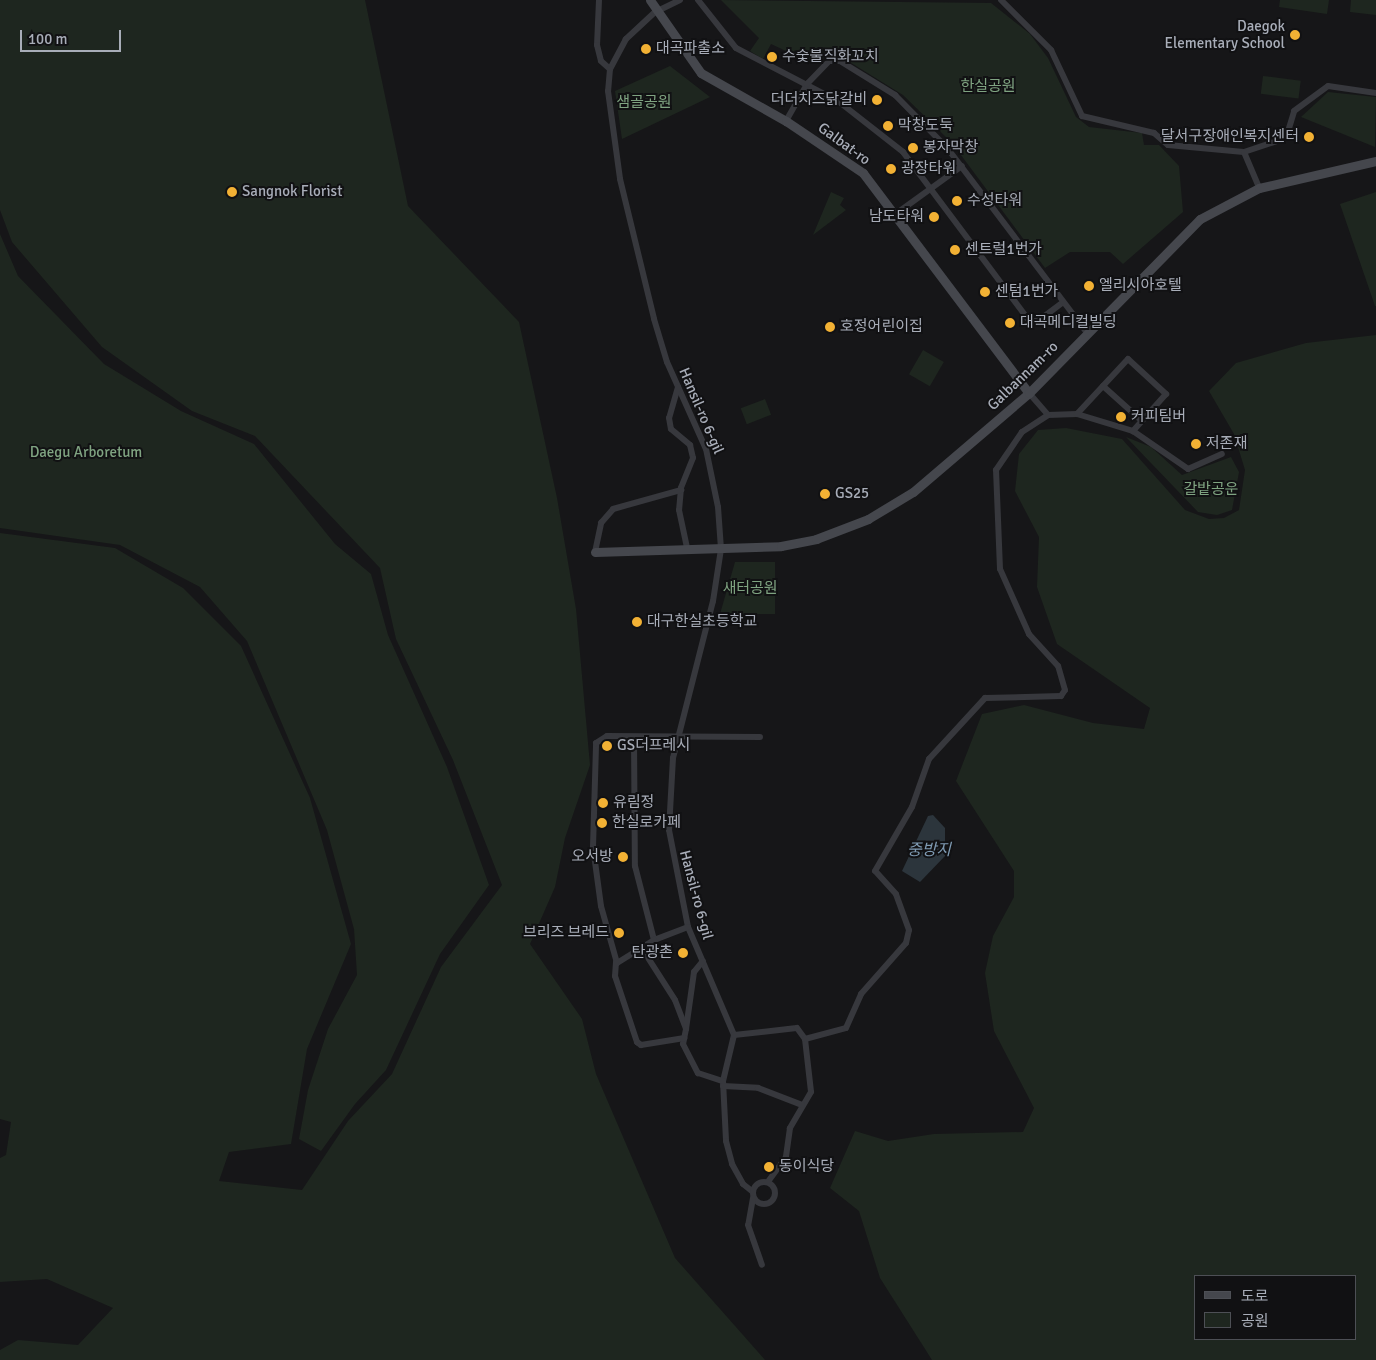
<!DOCTYPE html>
<meta charset="utf-8">
<style>
body{margin:0}
#map{position:relative;width:1376px;height:1360px;overflow:hidden;background:#161618;font-family:Signika,"Noto Sans KR",sans-serif}
div>[style]{position:absolute}
[style*='--x']{left:calc(var(--x)*1px);top:calc(var(--y)*1px);width:calc(var(--w)*1px);rotate:calc(var(--a)*1deg)}
.green>*{inset:0;background:#1e261f;transform-origin:0 0}
.water>*{inset:0;background:#2c353c}
.street>*{height:6px;margin:-3px;padding:0 3px;transform-origin:3px;border-radius:3px;background:#37383d}
.street>.ring{margin:-3px;padding:0;box-sizing:content-box;background:none;border:6px solid #37383d;border-radius:50%}
.secondary>*{height:9px;margin:-4.5px;padding:0 4.5px;transform-origin:4.5px;border-radius:4.5px;background:#45474d}
.dots>*{width:14px;height:14px;translate:-50% -50%;box-sizing:border-box;border:2px solid #111113;border-radius:50%}
span{translate:-50% -50%;white-space:nowrap;text-align:center;line-height:1.15;-webkit-text-stroke:4px #111113;paint-order:stroke}
.poi-label{font-size:15px;color:#a8adb8}
.right{translate:-100% -50%;text-align:right}
.left{translate:0 -50%;text-align:left}
.park-label{font-size:15px;color:#7fa381}
.street-label{font-size:15px;color:#a8adb8}
.water-label{font-size:16px;color:#7f9bb3;font-style:italic}
.legend{position:absolute;left:1194px;top:1275px;width:162px;height:65px;box-sizing:border-box;background:#111113;border:1px solid #4d4f55;margin:0;padding:6px 9px;list-style:none;font-size:15px;color:#a8adb8}
.legend li{display:flex;align-items:center;gap:10px;height:25px}
.legend b{width:25px;border:1px solid #4d4f55}
.scale{position:absolute;left:20px;top:30px;width:101px;height:22px;box-sizing:border-box;border:2px solid #a8adb8;border-top:0;padding-left:6px;font-size:15px;line-height:18px;white-space:nowrap;color:#a8adb8;-webkit-text-stroke:4px #111113;paint-order:stroke}
</style>
<div id="map">
<div class="green">
<i style="clip-path:polygon(0 0,365px 0,408px 206px,519px 322px,557px 498px,576px 609px,590px 765px,565px 838px,555px 887px,530px 944px,582px 1019px,596px 1074px,675px 1258px,765px 1360px,0 1360px,0 1350px,18px 1340px,78px 1345px,113px 1308px,47px 1279px,0 1282px,0 1158px,6px 1155px,11px 1122px,0 1119px,0 533px,115px 548px,183px 588px,241px 646px,310px 798px,351px 944px,307px 1049px,291px 1144px,229px 1152px,219px 1181px,302px 1190px,348px 1121px,392px 1074px,441px 967px,502px 885px,453px 760px,396px 639px,380px 568px,255px 436px,192px 411px,102px 347px,12px 242px,0 210px)"></i>
<i style="clip-path:polygon(721px 0,991px 3px,1030px 34px,1048px 58px,1076px 117px,1089px 127px,1142px 133px,1144px 145px,1159px 145px,1179px 166px,1183px 212px,1123px 264px,1110px 252px,1070px 252px,1045px 268px,952px 143px,903px 95px,840px 56px,825px 57px,814px 64px,771px 44px,763px 59px,750px 51px,759px 38px)"></i>
<i style="clip-path:polygon(1280px 0,1329px 0,1327px 14px,1279px 7px)"></i>
<i style="clip-path:polygon(1351px 0,1376px 0,1376px 15px,1350px 12px)"></i>
<i style="clip-path:polygon(670px 66px,710px 97px,622px 139px,615px 91px)"></i>
<i style="left:1263px;top:76px;width:38px;height:18px;rotate:7deg"></i>
<i style="clip-path:polygon(1328px 92px,1376px 97px,1375px 147px,1301px 117px)"></i>
<i style="clip-path:polygon(831px 192px,844px 198px,840px 205px,846px 210px,813px 235px)"></i>
<i style="clip-path:polygon(1376px 192px,1376px 306px,1375px 306px,1340px 204px)"></i>
<i style="clip-path:polygon(0 234px,18px 276px,104px 364px,181px 411px,254px 444px,335px 544px,371px 574px,388px 635px,447px 767px,489px 885px,440px 954px,386px 1070px,355px 1104px,321px 1151px,299px 1139px,308px 1090px,328px 1029px,357px 975px,354px 929px,327px 830px,247px 641px,200px 587px,120px 545px,0 528px)"></i>
<i style="clip-path:polygon(evenodd,1376px 335px,1376px 1360px,932px 1360px,880px 1278px,859px 1211px,830px 1188px,855px 1131px,888px 1141px,934px 1134px,1023px 1132px,1034px 1108px,994px 1031px,985px 973px,993px 936px,1014px 897px,1014px 871px,956px 781px,982px 714px,1024px 705px,1093px 723px,1144px 729px,1150px 708px,1057px 644px,1037px 587px,1039px 537px,1015px 491px,1019px 454px,1038px 430px,1066px 428px,1122px 439px,1185px 510px,1209px 519px,1224px 518px,1239px 510px,1245px 470px,1234px 434px,1209px 391px,1236px 363px,1306px 343px,1376px 335px,1195px 1276px,1355px 1276px,1355px 1339px,1195px 1339px,1195px 1276px)"></i>
<i style="left:923px;top:350px;width:24px;height:28px;rotate:30deg"></i>
<i style="left:765px;top:399px;width:17px;height:26px;rotate:69deg"></i>
<i style="clip-path:polygon(1126px 437px,1151px 447px,1182px 475px,1231px 457px,1239px 472px,1232px 510px,1217px 515px,1198px 512px)"></i>
<i style="clip-path:polygon(735px 562px,775px 562px,775px 614px,720px 614px)"></i>
</div>
<div class="water">
<i style="clip-path:polygon(933px 815px,945px 828px,945px 856px,920px 882px,902px 871px,928px 816px)"></i>
</div>
<div class="street">
<i style="--x:599;--y:0;--w:45;--a:92.5"></i>
<i style="--x:597;--y:45;--w:16;--a:76"></i>
<i style="--x:601;--y:61;--w:12;--a:42"></i>
<i style="--x:680;--y:0;--w:28;--a:154"></i>
<i style="--x:655;--y:12;--w:40;--a:137"></i>
<i style="--x:626;--y:39;--w:34;--a:118"></i>
<i style="--x:610;--y:69;--w:22;--a:95"></i>
<i style="--x:608;--y:91;--w:89;--a:82.2"></i>
<i style="--x:620;--y:179;--w:144;--a:76.3"></i>
<i style="--x:654;--y:319;--w:45;--a:73.2"></i>
<i style="--x:667;--y:362;--w:95;--a:65.9"></i>
<i style="--x:706;--y:449;--w:59;--a:78.3"></i>
<i style="--x:718;--y:507;--w:42;--a:85.9"></i>
<i style="--x:721;--y:549;--w:53;--a:98.7"></i>
<i style="--x:713;--y:601;--w:162;--a:104.3"></i>
<i style="--x:673;--y:758;--w:72;--a:93.2"></i>
<i style="--x:669;--y:830;--w:99;--a:78.9"></i>
<i style="--x:688;--y:927;--w:117;--a:66.9"></i>
<i style="--x:734;--y:1035;--w:47;--a:103.4"></i>
<i style="--x:723;--y:1081;--w:60;--a:87.1"></i>
<i style="--x:726;--y:1141;--w:24;--a:75"></i>
<i style="--x:732;--y:1164;--w:23;--a:61"></i>
<i style="--x:743;--y:1184;--w:11;--a:38"></i>
<i style="--x:698;--y:0;--w:61;--a:51.6"></i>
<i style="--x:736;--y:48;--w:115;--a:27.5"></i>
<i style="--x:838;--y:101;--w:83;--a:38.1"></i>
<i style="--x:903;--y:152;--w:207;--a:53.2"></i>
<i style="--x:1027;--y:318;--w:11;--a:15"></i>
<i style="--x:1038;--y:321;--w:31;--a:-37"></i>
<i style="--x:1001;--y:0;--w:71;--a:45"></i>
<i style="--x:1051;--y:50;--w:73;--a:64.8"></i>
<i style="--x:1082;--y:116;--w:74;--a:13.3"></i>
<i style="--x:1154;--y:133;--w:18;--a:41"></i>
<i style="--x:1168;--y:145;--w:76;--a:5.3"></i>
<i style="--x:1244;--y:152;--w:44;--a:-18.4"></i>
<i style="--x:1286;--y:138;--w:28;--a:-73"></i>
<i style="--x:1294;--y:111;--w:42;--a:-36.3"></i>
<i style="--x:1328;--y:86;--w:49;--a:8.3"></i>
<i style="--x:786;--y:121;--w:43;--a:-60.4"></i>
<i style="--x:807;--y:84;--w:32;--a:-46"></i>
<i style="--x:829;--y:61;--w:11;--a:0"></i>
<i style="--x:840;--y:61;--w:65;--a:31.7"></i>
<i style="--x:895;--y:95;--w:76;--a:45.5"></i>
<i style="--x:948;--y:149;--w:231;--a:52.9"></i>
<i style="--x:1244;--y:152;--w:39;--a:67"></i>
<i style="--x:897;--y:213;--w:80;--a:-35.9"></i>
<i style="--x:1103;--y:386;--w:52;--a:41.9"></i>
<i style="--x:678;--y:387;--w:32;--a:106"></i>
<i style="--x:669;--y:418;--w:11;--a:80"></i>
<i style="--x:671;--y:429;--w:25;--a:40"></i>
<i style="--x:690;--y:445;--w:13;--a:77"></i>
<i style="--x:693;--y:458;--w:32;--a:112"></i>
<i style="--x:681;--y:488;--w:22;--a:95"></i>
<i style="--x:679;--y:510;--w:40;--a:78"></i>
<i style="--x:1029;--y:393;--w:29;--a:49"></i>
<i style="--x:1048;--y:415;--w:29;--a:-2"></i>
<i style="--x:1077;--y:414;--w:59;--a:16.9"></i>
<i style="--x:1133;--y:431;--w:67;--a:34.6"></i>
<i style="--x:1188;--y:469;--w:37;--a:-24"></i>
<i style="--x:1077;--y:414;--w:75;--a:-47.2"></i>
<i style="--x:1128;--y:359;--w:52;--a:42.6"></i>
<i style="--x:1166;--y:394;--w:50;--a:131.7"></i>
<i style="--x:595;--y:552;--w:30;--a:-78"></i>
<i style="--x:601;--y:523;--w:18;--a:-49"></i>
<i style="--x:613;--y:509;--w:71;--a:-15.6"></i>
<i style="--x:634;--y:737;--w:129;--a:89.6"></i>
<i style="--x:635;--y:866;--w:76;--a:75.6"></i>
<i style="--x:688;--y:927;--w:36;--a:159"></i>
<i style="--x:654;--y:940;--w:44;--a:148.1"></i>
<i style="--x:617;--y:963;--w:59;--a:-105.7"></i>
<i style="--x:601;--y:906;--w:60;--a:-97.7"></i>
<i style="--x:593;--y:847;--w:104;--a:-88.3"></i>
<i style="--x:596;--y:743;--w:13;--a:-32"></i>
<i style="--x:607;--y:736;--w:153;--a:0.4"></i>
<i style="--x:643;--y:950;--w:59;--a:57.4"></i>
<i style="--x:675;--y:1000;--w:31;--a:69"></i>
<i style="--x:686;--y:1029;--w:15;--a:101"></i>
<i style="--x:683;--y:1044;--w:33;--a:63"></i>
<i style="--x:698;--y:1073;--w:26;--a:18"></i>
<i style="--x:616;--y:962;--w:14;--a:94"></i>
<i style="--x:615;--y:976;--w:70;--a:71.6"></i>
<i style="--x:637;--y:1042;--w:5;--a:37"></i>
<i style="--x:641;--y:1045;--w:44;--a:-9.2"></i>
<i style="--x:686;--y:1029;--w:58;--a:-82"></i>
<i style="--x:694;--y:972;--w:14;--a:-51"></i>
<i style="--x:734;--y:1035;--w:63;--a:-6.3"></i>
<i style="--x:797;--y:1028;--w:14;--a:54"></i>
<i style="--x:805;--y:1039;--w:53;--a:83.5"></i>
<i style="--x:811;--y:1092;--w:42;--a:120.3"></i>
<i style="--x:790;--y:1128;--w:29;--a:98"></i>
<i style="--x:786;--y:1157;--w:31;--a:126"></i>
<i style="--x:805;--y:1039;--w:42;--a:-15"></i>
<i style="--x:846;--y:1028;--w:37;--a:-66"></i>
<i style="--x:861;--y:994;--w:68;--a:-48.6"></i>
<i style="--x:906;--y:943;--w:13;--a:-77"></i>
<i style="--x:909;--y:930;--w:38;--a:-110"></i>
<i style="--x:896;--y:894;--w:31;--a:-132"></i>
<i style="--x:875;--y:871;--w:74;--a:-60"></i>
<i style="--x:912;--y:807;--w:51;--a:-70.5"></i>
<i style="--x:929;--y:759;--w:83;--a:-47.4"></i>
<i style="--x:985;--y:698;--w:76;--a:-1.5"></i>
<i style="--x:1061;--y:696;--w:7;--a:-56"></i>
<i style="--x:1065;--y:690;--w:25;--a:-106"></i>
<i style="--x:1058;--y:666;--w:43;--a:-132.2"></i>
<i style="--x:1029;--y:634;--w:71;--a:-114"></i>
<i style="--x:1000;--y:569;--w:99;--a:-92.3"></i>
<i style="--x:996;--y:470;--w:46;--a:-55.6"></i>
<i style="--x:1022;--y:432;--w:31;--a:-33"></i>
<i style="--x:723;--y:1086;--w:35;--a:3"></i>
<i style="--x:758;--y:1088;--w:47;--a:21.1"></i>
<i class="ring" style="left:753px;top:1182px;width:16px;height:16px"></i>
<i style="--x:753;--y:1198;--w:27;--a:100"></i>
<i style="--x:748;--y:1225;--w:42;--a:70.7"></i>
</div>
<div class="secondary">
<i style="--x:650;--y:0;--w:89;--a:55.1"></i>
<i style="--x:701;--y:73;--w:98;--a:29.5"></i>
<i style="--x:786;--y:121;--w:93;--a:34"></i>
<i style="--x:863;--y:173;--w:276;--a:53"></i>
<i style="--x:595;--y:552;--w:186;--a:-1.8"></i>
<i style="--x:781;--y:546;--w:36;--a:-11"></i>
<i style="--x:816;--y:539;--w:56;--a:-21"></i>
<i style="--x:868;--y:519;--w:52;--a:-31"></i>
<i style="--x:913;--y:492;--w:153;--a:-40.5"></i>
<i style="--x:1029;--y:393;--w:244;--a:-45.5"></i>
<i style="--x:1200;--y:219;--w:67;--a:-27.7"></i>
<i style="--x:1259;--y:188;--w:120;--a:-13"></i>
</div>
<div class="dots">
<i style="left:1295px;top:35px;background:#f2b134"></i>
<i style="left:646px;top:49px;background:#f2b134"></i>
<i style="left:772px;top:57px;background:#f2b134"></i>
<i style="left:877px;top:100px;background:#f2b134"></i>
<i style="left:888px;top:126px;background:#f2b134"></i>
<i style="left:1309px;top:137px;background:#f2b134"></i>
<i style="left:913px;top:148px;background:#f2b134"></i>
<i style="left:891px;top:169px;background:#f2b134"></i>
<i style="left:232px;top:192px;background:#f2b134"></i>
<i style="left:957px;top:201px;background:#f2b134"></i>
<i style="left:934px;top:217px;background:#f2b134"></i>
<i style="left:955px;top:250px;background:#f2b134"></i>
<i style="left:1089px;top:286px;background:#f2b134"></i>
<i style="left:985px;top:292px;background:#f2b134"></i>
<i style="left:1010px;top:323px;background:#f2b134"></i>
<i style="left:830px;top:327px;background:#f2b134"></i>
<i style="left:1121px;top:417px;background:#f2b134"></i>
<i style="left:1196px;top:444px;background:#f2b134"></i>
<i style="left:825px;top:494px;background:#f2b134"></i>
<i style="left:637px;top:622px;background:#f2b134"></i>
<i style="left:607px;top:746px;background:#f2b134"></i>
<i style="left:603px;top:803px;background:#f2b134"></i>
<i style="left:602px;top:823px;background:#f2b134"></i>
<i style="left:623px;top:857px;background:#f2b134"></i>
<i style="left:619px;top:933px;background:#f2b134"></i>
<i style="left:683px;top:953px;background:#f2b134"></i>
<i style="left:769px;top:1167px;background:#f2b134"></i>
</div>
<div class="poi-label">
<span class="right" style="left:1285px;top:35px">Daegok<br>Elementary School</span>
<span class="left" style="left:656px;top:49px">대곡파출소</span>
<span class="left" style="left:782px;top:57px">수숯불직화꼬치</span>
<span class="right" style="left:867px;top:100px">더더치즈닭갈비</span>
<span class="left" style="left:898px;top:126px">막창도둑</span>
<span class="right" style="left:1299px;top:137px">달서구장애인복지센터</span>
<span class="left" style="left:923px;top:148px">봉자막창</span>
<span class="left" style="left:901px;top:169px">광장타워</span>
<span class="left" style="left:242px;top:192px">Sangnok Florist</span>
<span class="left" style="left:967px;top:201px">수성타워</span>
<span class="right" style="left:924px;top:217px">남도타워</span>
<span class="left" style="left:965px;top:250px">센트럴1번가</span>
<span class="left" style="left:1099px;top:286px">엘리시아호텔</span>
<span class="left" style="left:995px;top:292px">센텀1번가</span>
<span class="left" style="left:1020px;top:323px">대곡메디컬빌딩</span>
<span class="left" style="left:840px;top:327px">호정어린이집</span>
<span class="left" style="left:1131px;top:417px">커피팀버</span>
<span class="left" style="left:1206px;top:444px">저존재</span>
<span class="left" style="left:835px;top:494px">GS25</span>
<span class="left" style="left:647px;top:622px">대구한실초등학교</span>
<span class="left" style="left:617px;top:746px">GS더프레시</span>
<span class="left" style="left:613px;top:803px">유림정</span>
<span class="left" style="left:612px;top:823px">한실로카페</span>
<span class="right" style="left:613px;top:857px">오서방</span>
<span class="right" style="left:609px;top:933px">브리즈 브레드</span>
<span class="right" style="left:673px;top:953px">탄광촌</span>
<span class="left" style="left:779px;top:1167px">동이식당</span>
</div>
<div class="park-label">
<span style="left:988px;top:87px">한실공원</span>
<span style="left:644px;top:103px">샘골공원</span>
<span style="left:86px;top:453px">Daegu Arboretum</span>
<span style="left:1211px;top:490px">갈밭공운</span>
<span style="left:750px;top:589px">새터공원</span>
</div>
<div class="street-label">
<span style="left:844px;top:144px;rotate:36deg">Galbat-ro</span>
<span style="left:1023px;top:376px;rotate:-44deg">Galbannam-ro</span>
<span style="left:701px;top:411px;rotate:67deg">Hansil-ro 6-gil</span>
<span style="left:696px;top:895px;rotate:75deg">Hansil-ro 6-gil</span>
</div>
<div class="water-label">
<span style="left:929px;top:850px">중방지</span>
</div>
<ul class="legend">
<li><b style="height:6px;background:#45474d"></b>도로</li>
<li><b style="height:14px;background:#1e261f"></b>공원</li>
</ul>
<div class="scale">100 m</div>
</div>
